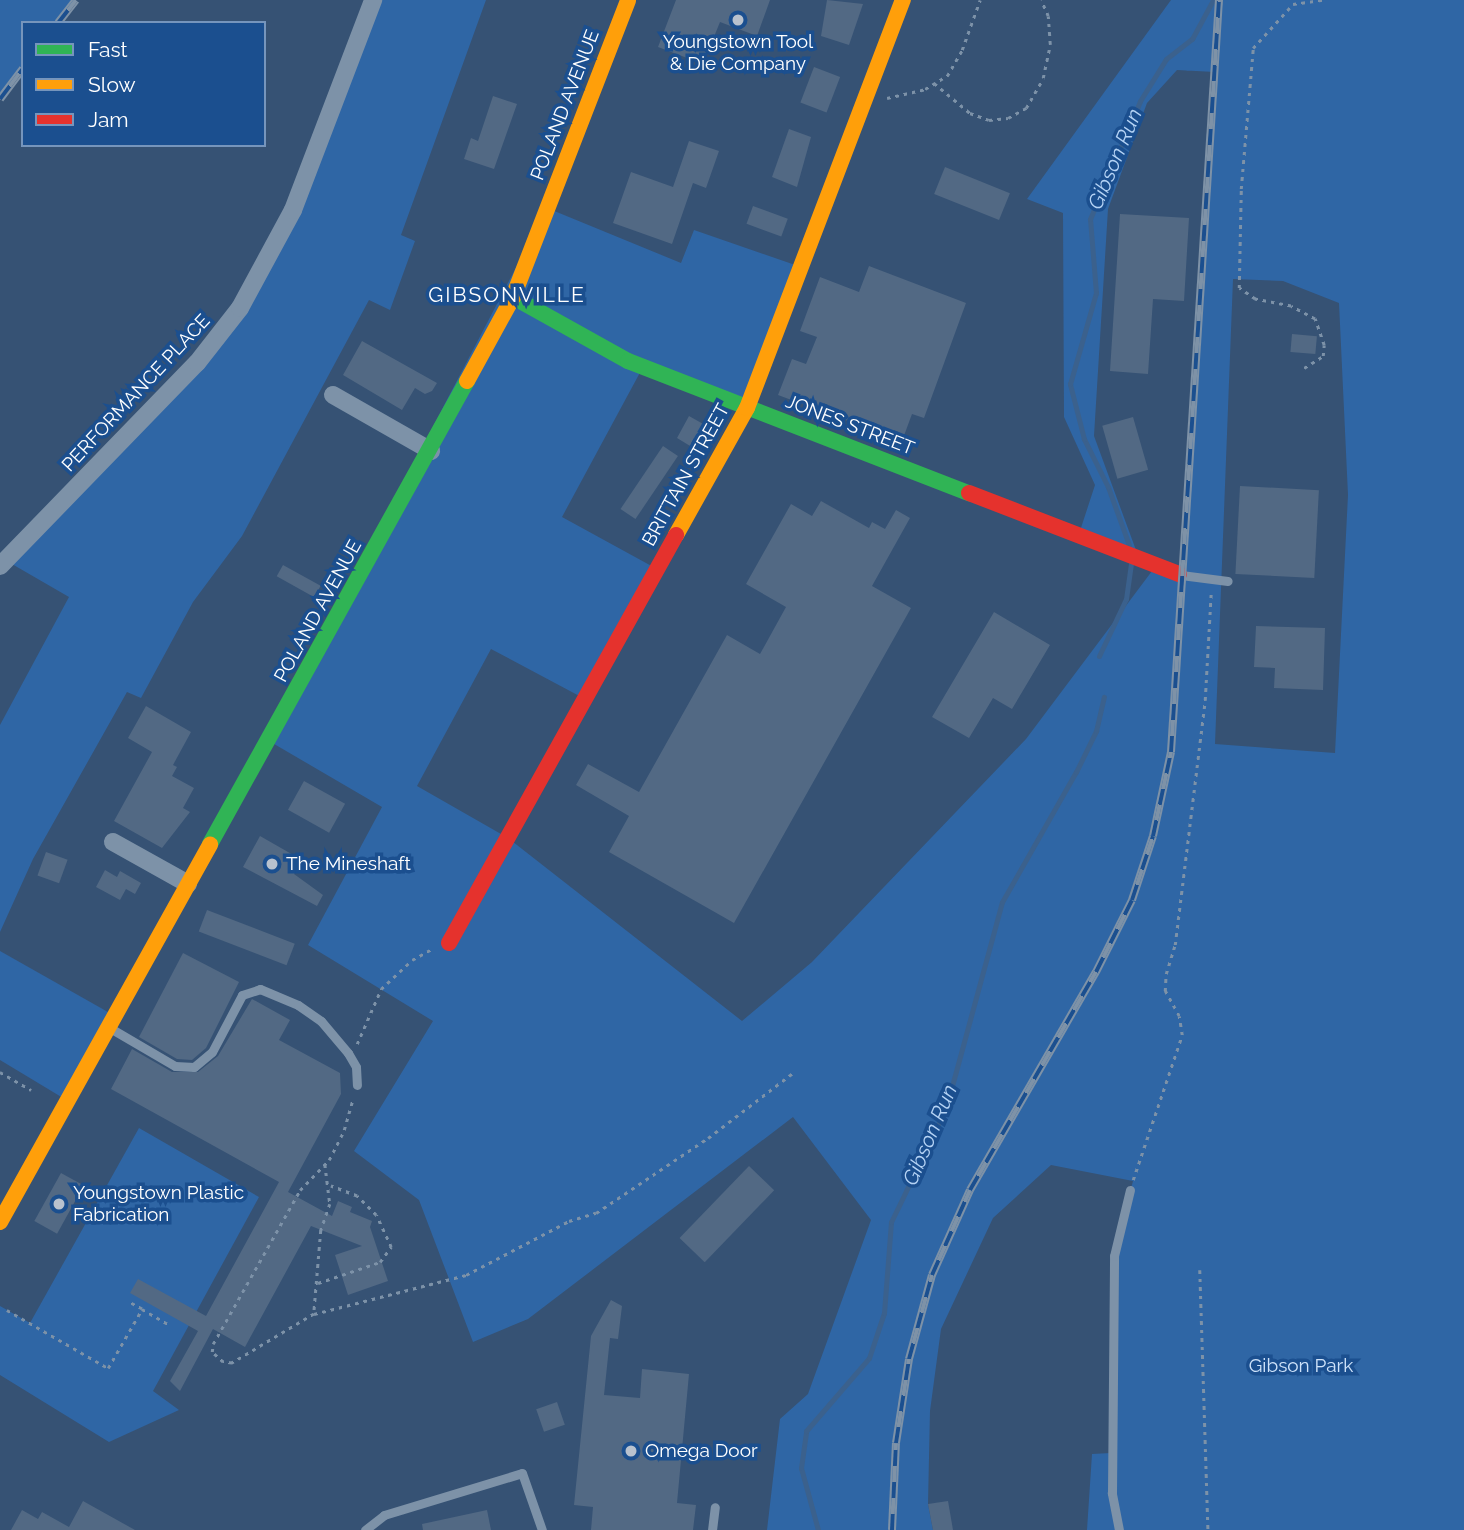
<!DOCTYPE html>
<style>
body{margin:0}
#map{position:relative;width:1464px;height:1530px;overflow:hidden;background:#365274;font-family:Raleway,sans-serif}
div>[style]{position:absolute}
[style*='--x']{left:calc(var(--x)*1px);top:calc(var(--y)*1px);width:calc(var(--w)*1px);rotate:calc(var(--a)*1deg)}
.green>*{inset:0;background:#2f66a5}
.stream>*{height:5px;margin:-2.5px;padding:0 2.5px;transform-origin:2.5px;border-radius:2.5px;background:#3b618d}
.building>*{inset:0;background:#526984;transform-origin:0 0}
.path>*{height:2.5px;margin-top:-1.25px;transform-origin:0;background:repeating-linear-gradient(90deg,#7d92a8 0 3.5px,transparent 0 8.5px)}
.lane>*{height:9px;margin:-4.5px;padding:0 4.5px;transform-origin:4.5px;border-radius:4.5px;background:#7d92a8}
.street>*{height:18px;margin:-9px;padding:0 9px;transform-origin:9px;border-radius:9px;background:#7d92a8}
.fast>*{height:16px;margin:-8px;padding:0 8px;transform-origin:8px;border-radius:8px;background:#30b455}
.slow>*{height:16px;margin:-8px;padding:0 8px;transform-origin:8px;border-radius:8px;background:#ff9f0a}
.jam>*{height:16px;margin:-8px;padding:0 8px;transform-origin:8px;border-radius:8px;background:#e5322d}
.rail>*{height:8px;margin-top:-4px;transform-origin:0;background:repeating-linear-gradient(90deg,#1b4f8f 0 16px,#7e92a7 0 32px);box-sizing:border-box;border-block:2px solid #7e92a7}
.dots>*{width:19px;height:19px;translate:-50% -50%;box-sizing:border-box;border:4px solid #1b4f8f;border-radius:50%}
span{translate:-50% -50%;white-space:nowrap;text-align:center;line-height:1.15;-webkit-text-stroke:7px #1b4f8f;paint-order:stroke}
.poi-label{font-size:19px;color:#fff}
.left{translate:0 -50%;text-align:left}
.street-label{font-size:19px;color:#fff}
.park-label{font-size:19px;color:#cfe3fa}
.water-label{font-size:21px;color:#b5d3f5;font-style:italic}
.neighbourhood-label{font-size:21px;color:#fff;letter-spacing:2px}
.legend{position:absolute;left:21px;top:21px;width:245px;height:126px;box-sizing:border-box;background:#1b4f8f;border:2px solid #7695bc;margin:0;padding:9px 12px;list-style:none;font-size:21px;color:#fff}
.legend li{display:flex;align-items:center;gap:14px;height:35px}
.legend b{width:35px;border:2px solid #7695bc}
</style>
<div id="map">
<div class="green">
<i style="clip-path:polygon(0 0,76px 0,58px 23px,23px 23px,23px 69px,0 99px)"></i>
<i style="clip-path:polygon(373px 0,486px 0,401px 235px,415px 241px,390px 310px,369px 300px,242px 536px,193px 602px,141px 698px,127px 692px,33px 859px,0 932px,0 725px,69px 597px,5px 560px,162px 401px,262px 273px)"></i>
<i style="clip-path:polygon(evenodd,1171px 0,1464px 0,1464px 1530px,1087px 1530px,1092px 1454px,1111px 1453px,1114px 1250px,1133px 1181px,1051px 1165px,993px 1218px,941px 1329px,930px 1411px,928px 1504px,933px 1530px,767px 1530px,780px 1419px,808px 1394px,871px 1220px,793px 1117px,528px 1319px,473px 1342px,419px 1200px,354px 1151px,433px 1021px,308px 945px,382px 807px,269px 741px,547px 208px,681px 263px,694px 230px,801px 267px,747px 408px,643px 367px,562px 517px,657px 569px,585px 699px,491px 649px,417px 786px,508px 838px,742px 1021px,812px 962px,1026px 739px,1155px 567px,1182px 575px,1215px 72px,1177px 70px,1147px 103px,1108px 209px,1094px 436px,1140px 561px,1078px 537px,1095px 485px,1064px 417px,1063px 213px,1027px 199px,1171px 0,1233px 279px,1283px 281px,1339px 303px,1348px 495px,1335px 753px,1215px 744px,1233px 279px)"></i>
<i style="clip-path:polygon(0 951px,115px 1016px,68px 1101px,0 1060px)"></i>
<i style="clip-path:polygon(139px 1128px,259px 1197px,153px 1391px,179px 1410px,109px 1442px,0 1375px,0 1306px,30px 1323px)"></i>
</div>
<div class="stream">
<i style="--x:1129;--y:545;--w:62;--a:-109.9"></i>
<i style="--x:1108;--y:487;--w:54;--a:-116.6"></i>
<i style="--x:1084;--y:439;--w:57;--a:-104.3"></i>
<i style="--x:1070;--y:384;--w:95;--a:-74.1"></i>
<i style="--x:1096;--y:293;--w:74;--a:-94.6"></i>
<i style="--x:1090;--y:219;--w:128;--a:-67"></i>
<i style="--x:1140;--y:101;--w:49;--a:-58.2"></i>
<i style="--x:1166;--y:59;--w:33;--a:-38"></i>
<i style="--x:1192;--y:39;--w:44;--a:-61.7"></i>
<i style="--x:1099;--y:656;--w:63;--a:-64.7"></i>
<i style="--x:1126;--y:599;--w:37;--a:-82"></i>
<i style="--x:818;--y:1530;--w:64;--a:-105.3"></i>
<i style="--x:801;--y:1468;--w:37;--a:-82"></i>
<i style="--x:806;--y:1431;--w:96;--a:-49.2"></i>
<i style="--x:869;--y:1358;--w:47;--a:-71.6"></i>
<i style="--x:884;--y:1313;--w:91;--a:-85.6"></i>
<i style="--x:891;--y:1222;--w:127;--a:-64.2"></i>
<i style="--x:946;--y:1108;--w:213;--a:-74.8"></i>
<i style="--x:1002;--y:902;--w:150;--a:-60.4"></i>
<i style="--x:1076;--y:772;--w:46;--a:-64"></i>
<i style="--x:1096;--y:731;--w:35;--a:-77"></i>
</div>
<div class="building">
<i style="clip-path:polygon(676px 0,770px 0,757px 36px,720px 22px,703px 64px,658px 47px)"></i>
<i style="clip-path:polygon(827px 0,863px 4px,849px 45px,821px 36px)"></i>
<i style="left:814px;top:67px;width:28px;height:38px;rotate:21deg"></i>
<i style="clip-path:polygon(493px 96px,517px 104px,494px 169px,464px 159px,471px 138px,478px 141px)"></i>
<i style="clip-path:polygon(789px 129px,811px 137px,797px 187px,772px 177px)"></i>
<i style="clip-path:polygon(689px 141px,719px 151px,706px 188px,693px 183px,672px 244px,613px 223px,631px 172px,673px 187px)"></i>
<i style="left:945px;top:167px;width:70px;height:29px;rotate:22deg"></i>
<i style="left:753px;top:206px;width:37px;height:19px;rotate:20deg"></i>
<i style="clip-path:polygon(1120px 214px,1189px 218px,1184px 301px,1153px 299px,1148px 374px,1110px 371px)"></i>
<i style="clip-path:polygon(869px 266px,966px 303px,924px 418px,912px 414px,902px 441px,778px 395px,792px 359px,806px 364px,817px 337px,800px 331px,820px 277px,859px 292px)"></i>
<i style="left:1292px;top:334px;width:25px;height:18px;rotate:5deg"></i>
<i style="clip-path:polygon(362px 341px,437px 383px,432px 391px,425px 394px,415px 388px,402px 410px,343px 375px)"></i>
<i style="clip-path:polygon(689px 416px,705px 425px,700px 434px,708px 438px,700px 452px,677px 438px)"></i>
<i style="left:1133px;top:417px;width:55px;height:32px;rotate:74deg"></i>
<i style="left:663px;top:446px;width:18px;height:76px;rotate:34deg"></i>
<i style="left:1240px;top:486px;width:79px;height:88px;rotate:3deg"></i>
<i style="clip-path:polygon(821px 501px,869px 528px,872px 522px,885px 529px,896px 510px,910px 518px,872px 586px,911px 608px,734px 923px,609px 852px,629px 816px,576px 785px,588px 764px,639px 792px,727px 635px,760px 654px,786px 607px,746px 584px,791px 504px,812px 516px)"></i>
<i style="left:283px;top:565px;width:43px;height:13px;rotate:29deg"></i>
<i style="clip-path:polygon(994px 612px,1050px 645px,1012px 709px,993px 698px,969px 738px,932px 717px)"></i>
<i style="clip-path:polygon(1256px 626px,1325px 628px,1323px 690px,1274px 688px,1275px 668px,1254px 667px)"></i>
<i style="clip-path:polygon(146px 706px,191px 732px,173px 765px,177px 767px,172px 776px,194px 788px,183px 808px,190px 812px,162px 848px,114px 821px,152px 752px,128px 738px)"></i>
<i style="left:304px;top:781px;width:47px;height:33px;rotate:29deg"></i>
<i style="clip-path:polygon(260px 836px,302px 860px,294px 874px,323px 895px,317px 906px,243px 867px)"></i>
<i style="left:46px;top:852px;width:23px;height:25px;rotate:20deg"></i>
<i style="clip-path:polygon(105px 870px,117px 877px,120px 871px,141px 883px,135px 894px,126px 889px,120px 900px,96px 887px)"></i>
<i style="left:207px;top:910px;width:94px;height:23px;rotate:21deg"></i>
<i style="clip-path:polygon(183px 953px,239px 982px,206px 1048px,192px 1060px,177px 1059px,139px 1037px)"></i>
<i style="clip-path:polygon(252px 999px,290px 1020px,279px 1040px,340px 1073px,341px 1094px,288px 1192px,332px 1216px,338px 1201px,352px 1207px,350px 1212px,372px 1221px,370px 1227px,388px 1281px,348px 1295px,335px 1255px,362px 1246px,311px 1226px,245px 1347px,213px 1329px,180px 1391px,170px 1381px,198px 1331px,130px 1293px,138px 1279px,206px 1316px,279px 1182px,111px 1089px,132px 1049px,172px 1072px,198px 1072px,218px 1056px)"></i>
<i style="left:749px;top:1166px;width:35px;height:100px;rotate:44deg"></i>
<i style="left:61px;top:1173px;width:26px;height:55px;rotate:29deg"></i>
<i style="clip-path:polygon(611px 1300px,622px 1306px,618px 1339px,610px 1338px,604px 1395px,640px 1398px,642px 1369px,689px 1374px,677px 1503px,696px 1505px,693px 1530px,591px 1530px,593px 1507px,574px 1505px,591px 1336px)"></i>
<i style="left:557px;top:1402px;width:24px;height:22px;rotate:71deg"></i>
<i style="clip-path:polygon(83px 1501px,135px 1530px,11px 1530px,22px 1510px,38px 1519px,42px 1512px,69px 1527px)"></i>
<i style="clip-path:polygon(948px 1501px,953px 1530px,933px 1530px,928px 1504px)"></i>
<i style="clip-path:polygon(487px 1510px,491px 1530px,423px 1530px,422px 1524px)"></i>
</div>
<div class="path">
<i style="--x:934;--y:83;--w:47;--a:39.8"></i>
<i style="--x:970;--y:113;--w:20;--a:20"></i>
<i style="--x:989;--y:120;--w:19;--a:-6"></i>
<i style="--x:1008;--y:118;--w:21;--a:-29"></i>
<i style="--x:1026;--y:108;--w:34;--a:-60"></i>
<i style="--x:1043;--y:78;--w:35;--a:-78"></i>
<i style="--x:1050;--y:44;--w:28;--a:-94"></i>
<i style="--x:1048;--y:16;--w:17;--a:-114"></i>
<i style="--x:887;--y:98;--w:39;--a:-13"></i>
<i style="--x:925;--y:89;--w:26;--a:-31"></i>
<i style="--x:947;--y:76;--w:30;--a:-60"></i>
<i style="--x:962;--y:50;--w:53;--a:-70.2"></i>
<i style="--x:1304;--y:368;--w:22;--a:-32"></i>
<i style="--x:1323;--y:356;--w:11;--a:-85"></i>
<i style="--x:1324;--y:345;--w:28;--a:-109"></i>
<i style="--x:1315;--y:319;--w:27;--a:-152"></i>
<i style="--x:1291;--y:306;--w:37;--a:-169"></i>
<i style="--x:1255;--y:299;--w:19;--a:-145"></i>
<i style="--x:1239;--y:288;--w:99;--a:-88.8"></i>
<i style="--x:1241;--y:189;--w:142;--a:-85.1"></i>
<i style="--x:1253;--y:48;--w:59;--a:-47.7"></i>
<i style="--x:1293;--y:4;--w:30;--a:-8"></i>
<i style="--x:357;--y:1044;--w:60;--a:-66.4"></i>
<i style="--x:381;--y:989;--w:42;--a:-43.1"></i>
<i style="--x:412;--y:960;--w:21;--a:-29"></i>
<i style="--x:0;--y:1072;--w:36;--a:30"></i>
<i style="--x:325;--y:1164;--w:40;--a:82.9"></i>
<i style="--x:330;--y:1204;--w:28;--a:109"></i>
<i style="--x:321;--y:1230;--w:84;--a:94.8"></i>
<i style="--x:314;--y:1314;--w:96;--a:149.1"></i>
<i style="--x:232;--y:1363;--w:9;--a:-174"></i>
<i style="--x:223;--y:1362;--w:15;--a:-138"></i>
<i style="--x:212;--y:1352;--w:8;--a:-83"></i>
<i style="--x:213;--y:1344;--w:177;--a:-60.5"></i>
<i style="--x:300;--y:1190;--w:42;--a:-46"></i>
<i style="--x:329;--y:1160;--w:34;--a:-63"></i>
<i style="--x:344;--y:1130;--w:33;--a:-74"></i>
<i style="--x:1133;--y:1180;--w:153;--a:-71.3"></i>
<i style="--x:1182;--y:1035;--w:19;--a:-99"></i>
<i style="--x:1179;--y:1016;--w:29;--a:-119"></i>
<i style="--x:1165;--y:991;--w:17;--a:-87"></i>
<i style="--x:1166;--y:974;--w:30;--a:-73"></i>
<i style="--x:1175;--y:945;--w:247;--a:-83"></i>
<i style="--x:1205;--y:700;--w:107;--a:-86.8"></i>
<i style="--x:1200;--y:1270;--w:260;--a:88.2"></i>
<i style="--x:318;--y:1283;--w:65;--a:-18.7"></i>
<i style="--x:380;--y:1262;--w:19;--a:-54"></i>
<i style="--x:391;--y:1247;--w:35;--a:-115"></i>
<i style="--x:376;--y:1215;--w:27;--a:-135"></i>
<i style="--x:357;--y:1196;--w:28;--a:-159"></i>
<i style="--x:142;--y:1309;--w:32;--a:30"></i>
<i style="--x:7;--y:1310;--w:116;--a:29.9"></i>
<i style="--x:108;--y:1368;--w:68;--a:-60"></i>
<i style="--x:142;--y:1309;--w:15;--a:-152"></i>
<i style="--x:314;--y:1314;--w:157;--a:-14.4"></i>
<i style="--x:466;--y:1275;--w:116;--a:-27.7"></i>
<i style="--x:569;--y:1221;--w:28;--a:-17"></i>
<i style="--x:596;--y:1213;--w:135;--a:-33.8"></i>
<i style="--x:708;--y:1138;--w:108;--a:-37.5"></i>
</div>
<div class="lane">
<i style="--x:1181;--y:575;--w:47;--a:7.3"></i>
<i style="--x:110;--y:1028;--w:75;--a:30.3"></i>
<i style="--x:175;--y:1066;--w:19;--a:3"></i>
<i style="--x:194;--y:1067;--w:23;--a:-40"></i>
<i style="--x:212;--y:1052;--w:64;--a:-62.2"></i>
<i style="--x:242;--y:995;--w:19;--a:-18"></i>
<i style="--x:260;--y:989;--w:41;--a:22.8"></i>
<i style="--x:298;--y:1005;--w:28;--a:35"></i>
<i style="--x:321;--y:1021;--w:42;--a:49.8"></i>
<i style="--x:348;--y:1053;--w:16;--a:60"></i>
<i style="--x:356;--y:1067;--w:18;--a:87"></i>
<i style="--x:365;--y:1530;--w:24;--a:-38"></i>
<i style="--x:384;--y:1515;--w:144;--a:-16.9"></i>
<i style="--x:522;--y:1473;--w:60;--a:70.7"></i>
<i style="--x:712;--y:1530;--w:23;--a:-83"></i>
<i style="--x:1119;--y:1530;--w:38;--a:-101"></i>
<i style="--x:1112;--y:1493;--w:237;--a:-89.5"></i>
<i style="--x:1114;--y:1256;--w:68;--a:-76.4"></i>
</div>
<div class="street">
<i style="--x:333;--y:395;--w:113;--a:29.7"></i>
<i style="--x:0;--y:566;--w:283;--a:-45.9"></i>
<i style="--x:197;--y:363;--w:70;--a:-52"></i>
<i style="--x:240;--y:308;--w:111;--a:-61.6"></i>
<i style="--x:293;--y:210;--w:225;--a:-69.1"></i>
<i style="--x:113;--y:842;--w:86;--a:29.2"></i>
</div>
<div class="fast">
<i style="--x:513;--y:297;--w:132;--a:29.1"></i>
<i style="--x:628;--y:361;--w:366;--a:21.2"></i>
<i style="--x:210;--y:844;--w:530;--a:-60.97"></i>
</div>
<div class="slow">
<i style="--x:467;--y:381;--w:96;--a:-61.3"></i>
<i style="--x:513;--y:297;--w:318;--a:-68.8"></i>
<i style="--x:676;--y:535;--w:145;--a:-60.8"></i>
<i style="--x:747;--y:408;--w:437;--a:-69.1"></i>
<i style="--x:0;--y:1222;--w:432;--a:-60.9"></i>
</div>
<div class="jam">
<i style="--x:969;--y:493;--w:225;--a:21.1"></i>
<i style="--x:449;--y:943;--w:467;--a:-60.9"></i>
</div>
<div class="rail">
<i style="--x:58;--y:23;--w:29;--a:-52"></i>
<i style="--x:0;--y:99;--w:38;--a:-53"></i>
<i style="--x:892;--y:1530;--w:87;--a:-87.4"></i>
<i style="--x:896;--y:1443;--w:85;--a:-81.2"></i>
<i style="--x:909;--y:1359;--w:87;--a:-74.7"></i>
<i style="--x:932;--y:1275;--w:93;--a:-65.9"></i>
<i style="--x:970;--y:1190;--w:252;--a:-60"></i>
<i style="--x:1096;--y:972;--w:80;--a:-63.4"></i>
<i style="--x:1132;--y:900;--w:67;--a:-71.8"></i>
<i style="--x:1153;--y:836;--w:86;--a:-77.9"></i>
<i style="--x:1171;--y:752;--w:754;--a:-86.35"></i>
</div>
<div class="dots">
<i style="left:738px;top:20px;background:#b9c2ce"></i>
<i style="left:272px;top:864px;background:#b9c2ce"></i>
<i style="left:59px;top:1204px;background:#b9c2ce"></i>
<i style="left:631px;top:1451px;background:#b9c2ce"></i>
</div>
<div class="poi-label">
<span style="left:738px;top:53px">Youngstown Tool<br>&amp; Die Company</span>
<span class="left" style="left:286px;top:864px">The Mineshaft</span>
<span class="left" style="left:73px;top:1204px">Youngstown Plastic<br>Fabrication</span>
<span class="left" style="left:645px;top:1451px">Omega Door</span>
</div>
<div class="street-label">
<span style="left:565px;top:105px;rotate:-69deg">POLAND AVENUE</span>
<span style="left:136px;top:393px;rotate:-47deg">PERFORMANCE PLACE</span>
<span style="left:850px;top:425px;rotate:21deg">JONES STREET</span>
<span style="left:686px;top:475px;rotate:-61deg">BRITTAIN STREET</span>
<span style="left:318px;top:611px;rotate:-61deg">POLAND AVENUE</span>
</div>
<div class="park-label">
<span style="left:1301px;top:1366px">Gibson Park</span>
</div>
<div class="water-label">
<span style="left:1115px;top:159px;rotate:-67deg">Gibson Run</span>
<span style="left:930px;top:1135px;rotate:-67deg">Gibson Run</span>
</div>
<div class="neighbourhood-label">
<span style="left:507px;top:295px">GIBSONVILLE</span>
</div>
<ul class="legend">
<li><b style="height:9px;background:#30b455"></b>Fast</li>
<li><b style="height:9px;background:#ff9f0a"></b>Slow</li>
<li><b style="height:9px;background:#e5322d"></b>Jam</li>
</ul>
</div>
